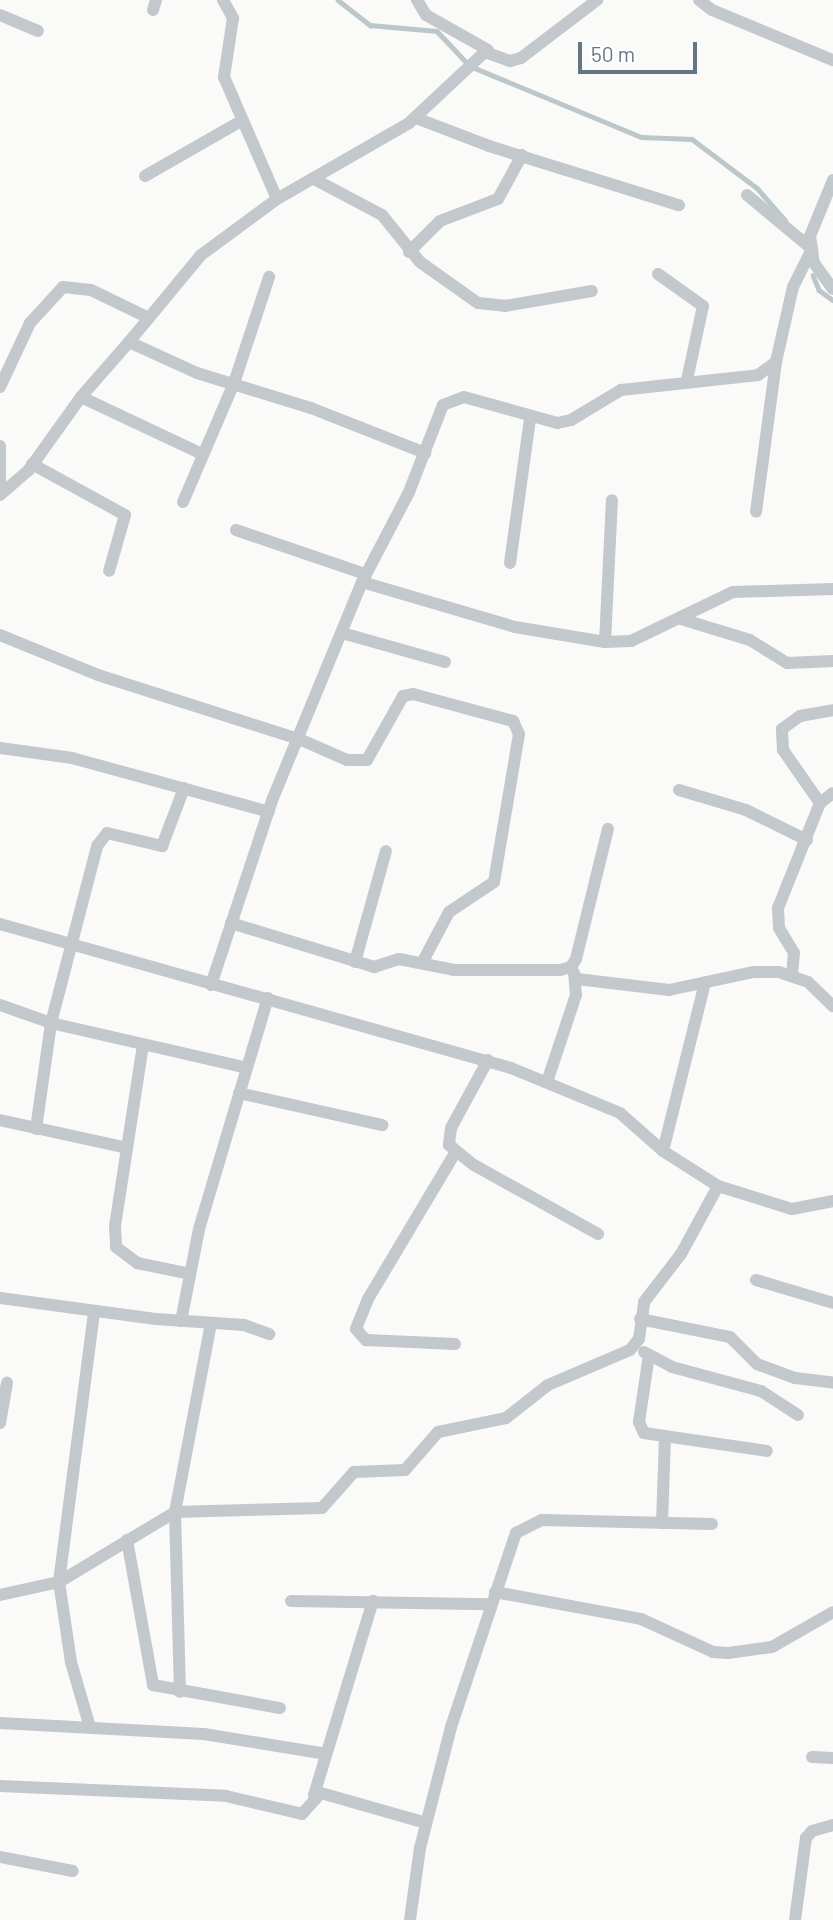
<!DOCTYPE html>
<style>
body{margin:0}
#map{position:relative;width:833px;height:1920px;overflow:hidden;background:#fafaf8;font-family:Barlow,sans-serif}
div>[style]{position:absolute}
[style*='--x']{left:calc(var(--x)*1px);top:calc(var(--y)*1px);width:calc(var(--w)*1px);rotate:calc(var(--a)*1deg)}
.stream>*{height:4.5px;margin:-2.25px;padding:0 2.25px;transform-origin:2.25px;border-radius:2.25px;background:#bbc7cb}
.minor>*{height:12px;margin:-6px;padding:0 6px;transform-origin:6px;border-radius:6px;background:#c3c8cc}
span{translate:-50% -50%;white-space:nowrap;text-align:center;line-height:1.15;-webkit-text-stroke:7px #fff;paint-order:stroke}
.scale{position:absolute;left:578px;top:42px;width:119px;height:32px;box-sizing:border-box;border:4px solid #657683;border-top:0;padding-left:9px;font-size:21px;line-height:24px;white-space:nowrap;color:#657683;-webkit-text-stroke:5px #fff;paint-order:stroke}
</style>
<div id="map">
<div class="stream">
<i style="--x:338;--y:0;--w:41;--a:38"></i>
<i style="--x:370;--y:25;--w:67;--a:5.1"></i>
<i style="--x:437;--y:31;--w:48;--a:46.7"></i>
<i style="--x:470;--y:66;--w:185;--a:22.5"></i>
<i style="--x:641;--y:137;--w:51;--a:2.2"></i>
<i style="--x:692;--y:139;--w:81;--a:37"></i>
<i style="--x:757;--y:188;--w:43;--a:48.8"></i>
<i style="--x:813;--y:275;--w:16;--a:68"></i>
<i style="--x:819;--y:290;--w:17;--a:36"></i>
</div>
<div class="minor">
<i style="--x:223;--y:0;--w:21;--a:61"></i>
<i style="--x:233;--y:18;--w:60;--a:98.7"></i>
<i style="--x:224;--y:77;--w:133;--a:66.5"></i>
<i style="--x:417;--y:0;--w:17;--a:59"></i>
<i style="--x:426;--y:15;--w:71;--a:29.4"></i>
<i style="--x:699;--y:0;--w:16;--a:38"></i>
<i style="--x:712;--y:10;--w:131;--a:22.5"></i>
<i style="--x:153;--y:10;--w:10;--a:-73"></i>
<i style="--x:0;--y:15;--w:41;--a:22.8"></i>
<i style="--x:416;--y:118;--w:78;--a:21"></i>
<i style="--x:489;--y:146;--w:199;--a:17.3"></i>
<i style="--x:145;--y:176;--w:111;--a:-29.8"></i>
<i style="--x:314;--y:179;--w:77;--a:27.9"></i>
<i style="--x:382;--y:215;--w:60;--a:51"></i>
<i style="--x:420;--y:262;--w:71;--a:35.3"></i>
<i style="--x:478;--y:303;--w:27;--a:6"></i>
<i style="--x:505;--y:306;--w:88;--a:-9.8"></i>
<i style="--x:833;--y:180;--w:61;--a:112.3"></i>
<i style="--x:810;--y:236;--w:27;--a:82"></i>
<i style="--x:814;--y:263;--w:32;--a:54"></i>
<i style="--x:747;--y:195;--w:85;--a:39.7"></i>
<i style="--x:812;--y:249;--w:42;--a:116.6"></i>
<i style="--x:793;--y:287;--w:77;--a:102.8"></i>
<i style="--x:776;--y:362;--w:151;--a:97.6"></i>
<i style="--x:409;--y:252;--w:44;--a:-45"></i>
<i style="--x:440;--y:221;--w:62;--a:-20.8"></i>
<i style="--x:498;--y:199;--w:50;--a:-61.4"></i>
<i style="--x:658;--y:274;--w:55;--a:35.4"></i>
<i style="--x:703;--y:306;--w:76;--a:102.2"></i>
<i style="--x:129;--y:342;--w:113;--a:-50.4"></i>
<i style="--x:201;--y:255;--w:94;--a:-36.4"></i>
<i style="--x:277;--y:199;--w:152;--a:-29.9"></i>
<i style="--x:409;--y:123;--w:104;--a:-43.1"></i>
<i style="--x:485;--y:52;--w:27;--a:20"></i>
<i style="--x:510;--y:61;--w:11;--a:-15"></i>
<i style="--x:521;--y:58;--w:96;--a:-37.3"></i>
<i style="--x:0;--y:387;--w:71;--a:-64.9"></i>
<i style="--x:30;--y:323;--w:49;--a:-47.5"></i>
<i style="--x:63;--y:287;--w:28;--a:6"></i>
<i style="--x:91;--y:290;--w:64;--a:25.8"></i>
<i style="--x:81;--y:397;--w:134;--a:25.2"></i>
<i style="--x:0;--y:446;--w:39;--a:90"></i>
<i style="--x:32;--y:464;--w:106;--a:28.7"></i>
<i style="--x:125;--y:515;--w:58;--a:105.9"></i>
<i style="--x:0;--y:495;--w:37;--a:-41"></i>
<i style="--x:28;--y:471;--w:91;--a:-54.4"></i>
<i style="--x:81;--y:397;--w:73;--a:-48.9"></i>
<i style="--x:129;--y:342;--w:75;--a:24.5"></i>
<i style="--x:197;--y:373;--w:119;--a:17.1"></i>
<i style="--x:311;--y:408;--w:123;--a:21.5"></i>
<i style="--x:183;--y:502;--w:129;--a:-66.8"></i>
<i style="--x:234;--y:383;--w:112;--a:-71.7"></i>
<i style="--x:236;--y:530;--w:136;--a:18.8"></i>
<i style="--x:510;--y:563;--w:145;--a:-82.1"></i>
<i style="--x:362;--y:582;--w:159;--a:16.4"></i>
<i style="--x:515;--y:627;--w:91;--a:9.5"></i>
<i style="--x:605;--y:642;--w:26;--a:-2"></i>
<i style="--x:631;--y:641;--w:113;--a:-25.7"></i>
<i style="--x:733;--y:592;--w:100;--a:-1.7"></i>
<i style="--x:681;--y:619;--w:72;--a:16.9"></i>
<i style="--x:750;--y:640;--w:44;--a:31.9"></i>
<i style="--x:787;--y:663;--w:46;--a:-2.5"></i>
<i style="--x:342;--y:633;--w:107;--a:15.7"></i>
<i style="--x:0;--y:635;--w:106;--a:22.2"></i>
<i style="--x:98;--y:675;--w:211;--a:17.7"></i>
<i style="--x:299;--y:739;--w:52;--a:23.6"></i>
<i style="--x:347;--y:760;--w:20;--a:0"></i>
<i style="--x:367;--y:760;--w:73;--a:-60.6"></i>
<i style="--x:403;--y:696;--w:10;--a:-11"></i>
<i style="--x:413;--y:694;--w:104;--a:15.1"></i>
<i style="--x:513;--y:721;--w:14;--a:65"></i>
<i style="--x:519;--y:734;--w:150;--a:99.6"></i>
<i style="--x:494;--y:882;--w:54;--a:146.3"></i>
<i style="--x:449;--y:912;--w:58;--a:117.9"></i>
<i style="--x:605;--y:642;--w:142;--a:-87.2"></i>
<i style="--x:0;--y:748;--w:73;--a:7.9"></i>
<i style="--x:72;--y:758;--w:204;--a:15.3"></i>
<i style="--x:679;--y:790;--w:70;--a:16.6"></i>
<i style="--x:746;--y:810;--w:68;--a:26.2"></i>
<i style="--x:820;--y:803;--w:65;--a:-124.9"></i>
<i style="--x:783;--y:750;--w:21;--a:-93"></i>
<i style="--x:782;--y:729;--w:22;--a:-36"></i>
<i style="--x:800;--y:716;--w:34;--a:-10"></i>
<i style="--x:231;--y:923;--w:150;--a:17.1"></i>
<i style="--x:374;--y:967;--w:26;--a:-18"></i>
<i style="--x:399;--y:959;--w:56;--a:11.3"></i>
<i style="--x:454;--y:970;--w:106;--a:0"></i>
<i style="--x:560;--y:970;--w:11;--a:-15"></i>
<i style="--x:571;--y:967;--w:9;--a:-58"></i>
<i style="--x:576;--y:959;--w:134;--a:-76.2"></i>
<i style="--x:0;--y:924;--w:531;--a:15.74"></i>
<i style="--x:511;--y:1068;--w:118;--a:22.4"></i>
<i style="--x:620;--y:1113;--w:57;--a:41.5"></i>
<i style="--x:663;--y:1151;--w:65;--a:32.5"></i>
<i style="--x:718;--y:1186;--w:77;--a:17.3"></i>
<i style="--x:792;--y:1209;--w:42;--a:-11"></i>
<i style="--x:355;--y:962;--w:115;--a:-74.4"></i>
<i style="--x:792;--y:975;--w:22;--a:-85"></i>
<i style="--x:794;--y:953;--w:29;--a:-121"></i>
<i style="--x:779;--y:928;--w:20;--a:-93"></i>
<i style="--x:778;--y:908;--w:113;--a:-68.2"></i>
<i style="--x:820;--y:803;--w:16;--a:-38"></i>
<i style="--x:577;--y:979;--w:93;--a:6.8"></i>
<i style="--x:669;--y:990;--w:87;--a:-12"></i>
<i style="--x:754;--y:972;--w:25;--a:0"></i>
<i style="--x:779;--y:972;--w:31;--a:19"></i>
<i style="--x:808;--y:982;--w:35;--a:44"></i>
<i style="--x:211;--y:985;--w:197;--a:-71.7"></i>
<i style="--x:273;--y:798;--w:234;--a:-67.6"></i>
<i style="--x:362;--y:582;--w:102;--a:-62.4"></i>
<i style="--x:409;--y:492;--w:93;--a:-68.7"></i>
<i style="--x:443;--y:405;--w:22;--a:-21"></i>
<i style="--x:464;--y:397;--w:97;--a:15.6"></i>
<i style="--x:557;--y:423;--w:14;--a:-12"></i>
<i style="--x:571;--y:420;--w:58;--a:-31"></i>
<i style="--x:621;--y:390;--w:138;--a:-6.2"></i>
<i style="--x:758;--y:375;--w:22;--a:-36"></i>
<i style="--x:0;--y:1005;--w:54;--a:19.4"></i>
<i style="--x:51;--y:1023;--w:201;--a:12.9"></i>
<i style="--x:143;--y:1045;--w:183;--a:98.8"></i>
<i style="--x:115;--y:1226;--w:21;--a:87"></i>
<i style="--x:116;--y:1247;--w:26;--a:37"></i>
<i style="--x:137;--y:1263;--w:54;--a:11.7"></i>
<i style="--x:488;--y:1060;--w:77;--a:118.6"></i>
<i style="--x:451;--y:1128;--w:17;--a:97"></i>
<i style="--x:449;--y:1145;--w:32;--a:39"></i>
<i style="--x:474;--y:1165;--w:142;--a:29.1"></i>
<i style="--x:547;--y:1082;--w:92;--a:-71.6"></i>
<i style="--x:576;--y:995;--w:22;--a:-95"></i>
<i style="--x:239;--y:1093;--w:147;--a:12.6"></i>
<i style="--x:0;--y:1120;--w:130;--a:12.4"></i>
<i style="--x:36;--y:1129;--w:107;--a:-81.9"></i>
<i style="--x:51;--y:1023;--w:183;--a:-75.4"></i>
<i style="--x:97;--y:846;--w:16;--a:-52"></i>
<i style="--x:107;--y:833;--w:57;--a:13.3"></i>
<i style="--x:162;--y:846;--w:62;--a:-69.2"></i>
<i style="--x:663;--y:1151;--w:174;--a:-76"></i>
<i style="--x:455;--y:1153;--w:170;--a:120.8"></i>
<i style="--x:368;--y:1299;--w:32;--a:112"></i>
<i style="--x:356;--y:1329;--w:15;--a:48"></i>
<i style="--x:366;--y:1340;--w:89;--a:2.6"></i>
<i style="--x:756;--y:1280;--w:80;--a:16.6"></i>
<i style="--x:0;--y:1298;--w:157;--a:7.7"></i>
<i style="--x:156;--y:1319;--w:88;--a:3.9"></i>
<i style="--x:244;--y:1325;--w:27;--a:20"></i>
<i style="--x:640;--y:1319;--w:92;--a:11.3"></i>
<i style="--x:730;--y:1337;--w:38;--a:45"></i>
<i style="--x:757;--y:1364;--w:40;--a:20.2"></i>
<i style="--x:795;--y:1378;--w:38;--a:7"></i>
<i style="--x:181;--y:1321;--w:94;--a:-78.9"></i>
<i style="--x:199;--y:1229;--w:241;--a:-73.4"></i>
<i style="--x:644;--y:1352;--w:32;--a:28"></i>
<i style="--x:672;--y:1367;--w:92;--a:15.1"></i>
<i style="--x:761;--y:1391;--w:44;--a:33"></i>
<i style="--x:649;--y:1355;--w:68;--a:98.5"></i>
<i style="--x:639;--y:1422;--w:12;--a:66"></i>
<i style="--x:644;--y:1433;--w:124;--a:8.3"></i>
<i style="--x:0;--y:1423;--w:41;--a:-80.1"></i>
<i style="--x:662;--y:1523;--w:87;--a:-88"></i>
<i style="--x:127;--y:1540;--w:147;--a:79.8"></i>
<i style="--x:153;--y:1685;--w:129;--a:10.3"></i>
<i style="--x:495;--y:1592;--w:148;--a:10.5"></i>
<i style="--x:641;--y:1619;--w:79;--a:24.6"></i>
<i style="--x:713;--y:1652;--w:15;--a:4"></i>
<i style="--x:728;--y:1653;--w:44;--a:-7.8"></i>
<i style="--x:772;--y:1647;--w:70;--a:-29.8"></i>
<i style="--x:0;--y:1595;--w:60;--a:-12.4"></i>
<i style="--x:59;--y:1582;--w:135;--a:-31.1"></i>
<i style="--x:175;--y:1512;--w:147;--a:-1.6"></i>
<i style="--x:322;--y:1508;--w:48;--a:-48.4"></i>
<i style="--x:354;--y:1472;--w:51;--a:-2.2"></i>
<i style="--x:405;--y:1470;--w:50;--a:-49"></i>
<i style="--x:438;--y:1432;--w:69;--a:-11.6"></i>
<i style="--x:506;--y:1418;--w:53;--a:-38.2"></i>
<i style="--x:548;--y:1385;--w:89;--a:-23.1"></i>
<i style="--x:630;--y:1350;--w:14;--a:-51"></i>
<i style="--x:639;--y:1339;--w:37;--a:-82"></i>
<i style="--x:644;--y:1302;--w:61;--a:-52.4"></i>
<i style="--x:681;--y:1254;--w:77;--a:-61.4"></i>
<i style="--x:291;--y:1601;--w:200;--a:0.9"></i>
<i style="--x:180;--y:1692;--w:180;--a:-91.6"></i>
<i style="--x:175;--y:1512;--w:192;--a:-79.2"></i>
<i style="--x:0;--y:1723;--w:204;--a:3.1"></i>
<i style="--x:204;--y:1734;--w:124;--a:9.3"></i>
<i style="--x:89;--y:1724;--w:65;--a:-106.2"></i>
<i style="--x:71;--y:1662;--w:81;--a:-98.5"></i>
<i style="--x:59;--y:1582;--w:273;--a:-82.6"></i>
<i style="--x:812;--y:1757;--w:21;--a:3"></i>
<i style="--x:0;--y:1786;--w:226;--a:2.5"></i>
<i style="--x:226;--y:1796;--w:78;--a:13.3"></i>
<i style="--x:302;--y:1814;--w:28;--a:-48"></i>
<i style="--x:321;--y:1793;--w:109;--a:15.9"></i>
<i style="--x:314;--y:1795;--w:203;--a:-73.1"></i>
<i style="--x:0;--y:1857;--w:74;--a:10.9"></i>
<i style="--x:410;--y:1920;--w:73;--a:-82.1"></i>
<i style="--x:420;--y:1848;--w:125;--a:-75.6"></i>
<i style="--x:451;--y:1727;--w:205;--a:-71.5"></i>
<i style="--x:516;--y:1533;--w:28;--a:-27"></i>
<i style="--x:541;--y:1520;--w:171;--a:1.3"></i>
<i style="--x:795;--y:1920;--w:83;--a:-82.4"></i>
<i style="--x:806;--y:1838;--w:9;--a:-49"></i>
<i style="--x:812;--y:1831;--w:22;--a:-16"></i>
</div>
<div class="scale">50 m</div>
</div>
